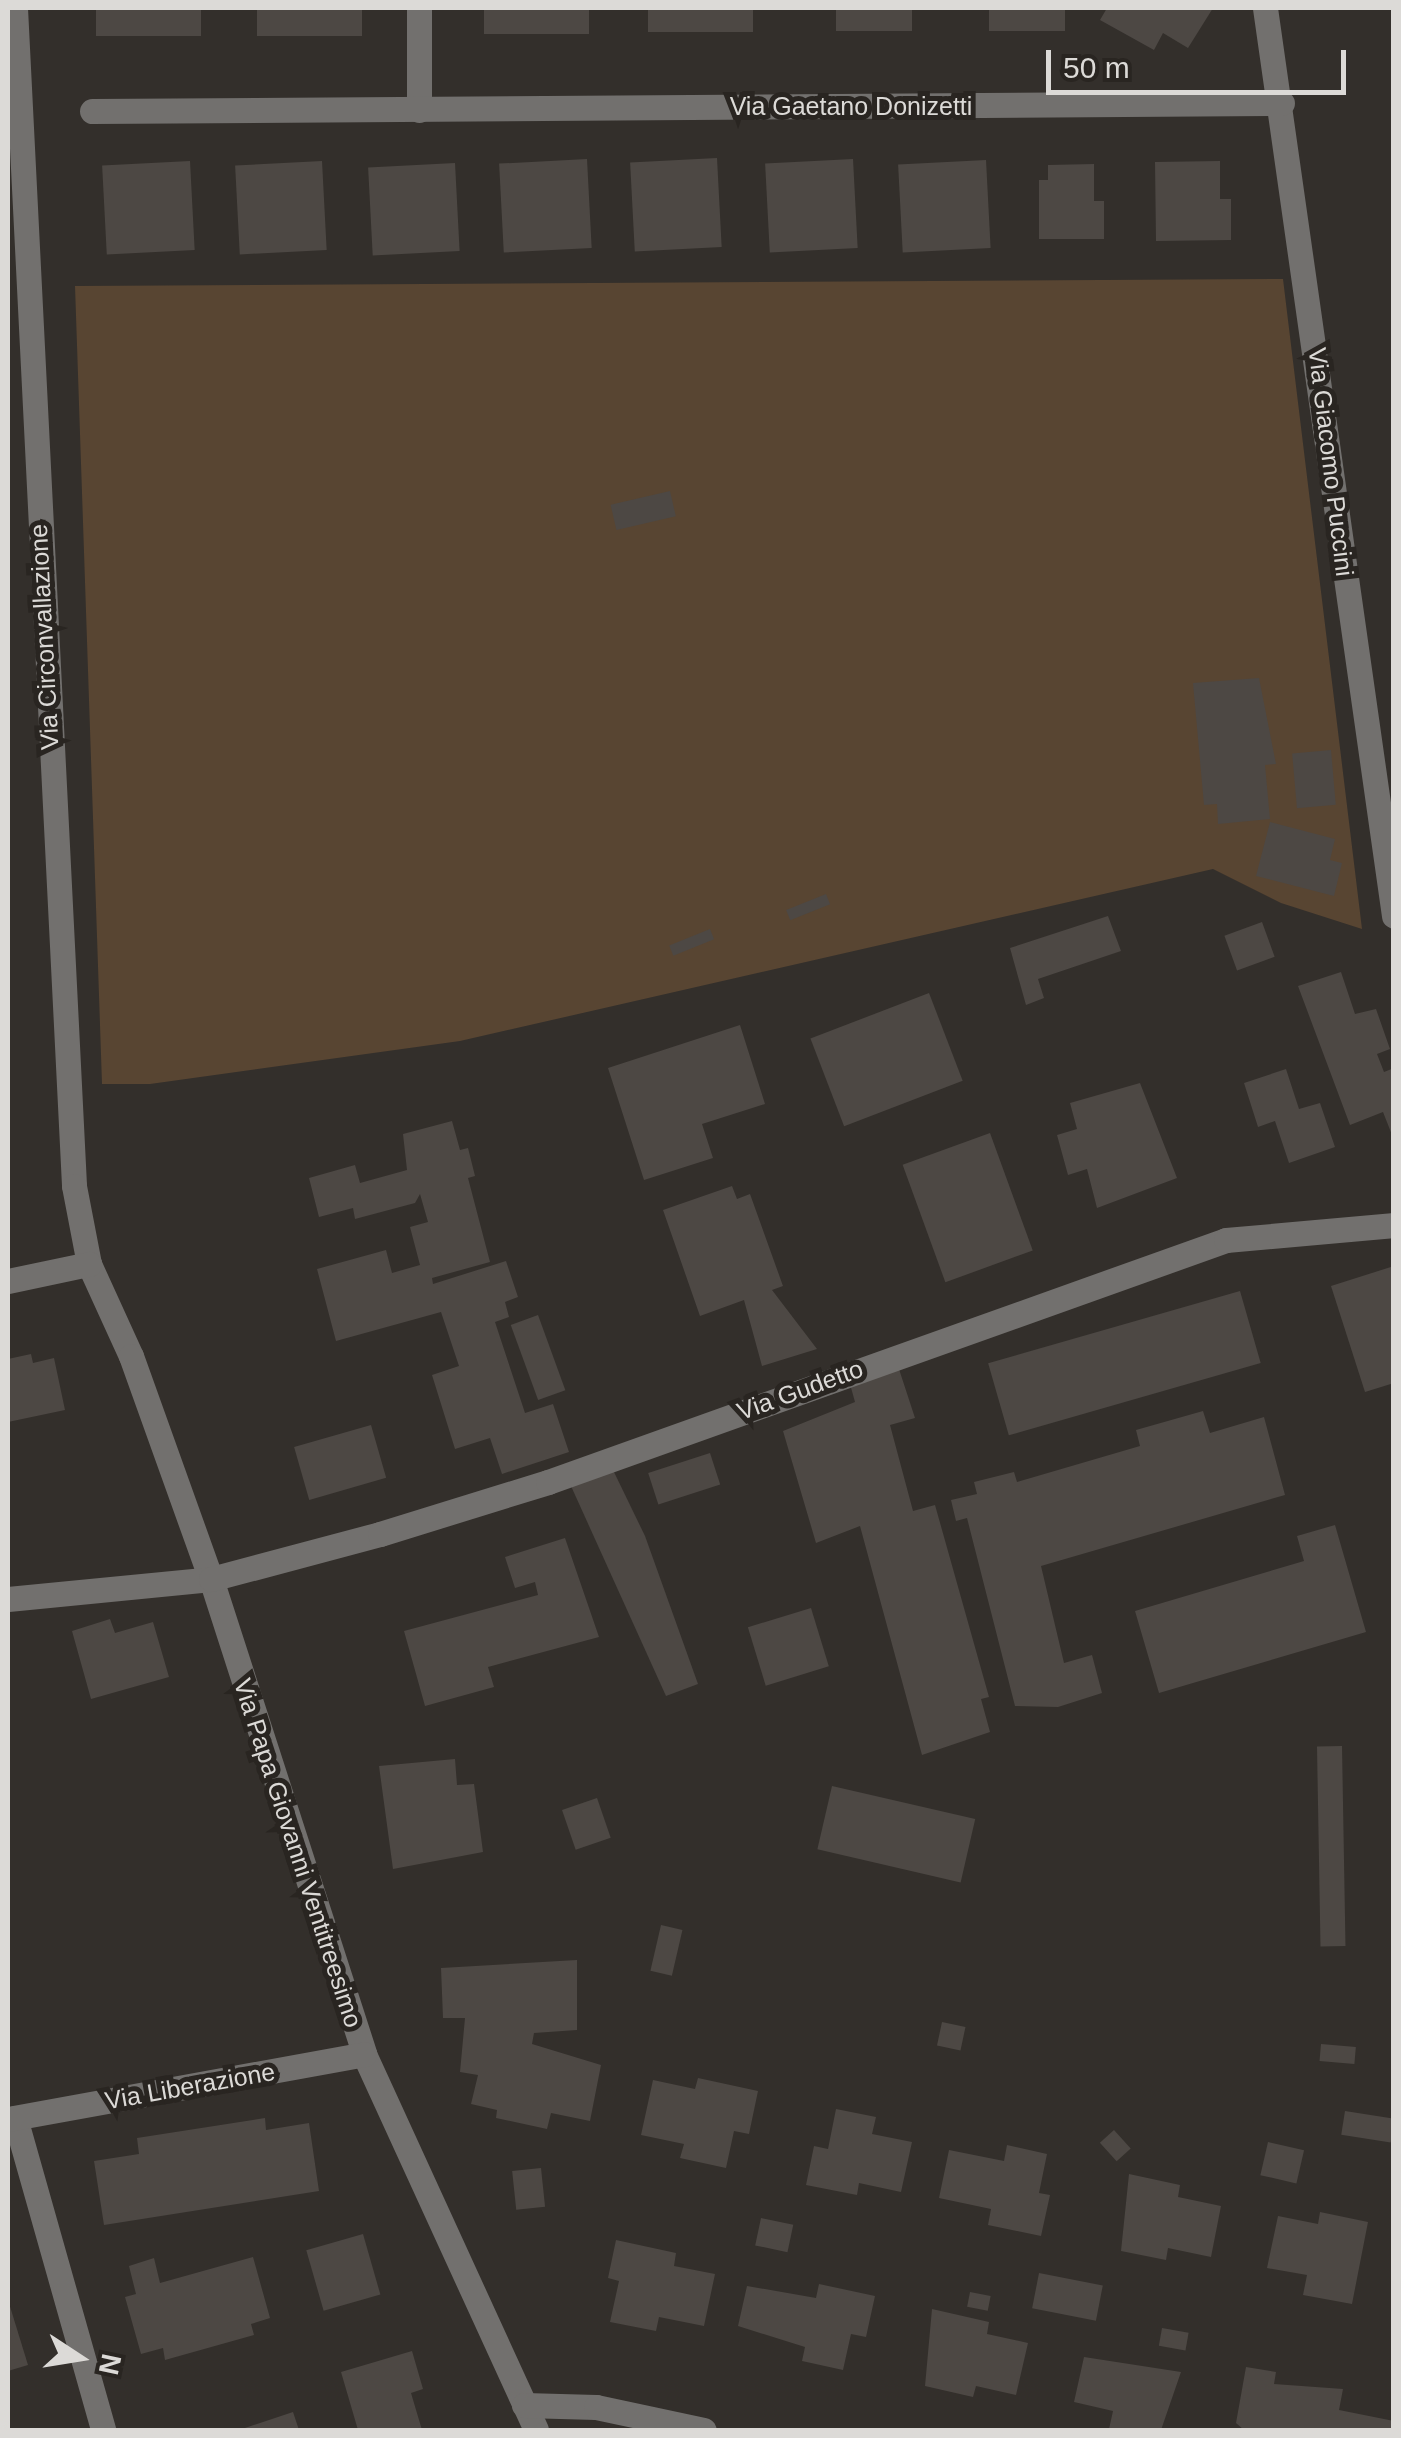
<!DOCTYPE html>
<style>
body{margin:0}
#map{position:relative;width:1401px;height:2438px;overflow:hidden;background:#332f2b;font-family:Arial,sans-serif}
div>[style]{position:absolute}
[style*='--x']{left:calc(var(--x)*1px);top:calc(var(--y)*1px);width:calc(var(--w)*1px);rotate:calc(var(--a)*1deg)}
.green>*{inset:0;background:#584532}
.building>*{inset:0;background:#4d4844;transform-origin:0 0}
.minor>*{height:25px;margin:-12.5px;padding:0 12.5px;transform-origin:12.5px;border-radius:12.5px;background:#72706e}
span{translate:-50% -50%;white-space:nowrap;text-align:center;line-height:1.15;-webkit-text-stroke:10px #292521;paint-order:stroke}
.street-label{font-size:25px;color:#dcdad7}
.frame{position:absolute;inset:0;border:10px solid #dcdad7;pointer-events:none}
.north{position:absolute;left:30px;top:2308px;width:100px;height:100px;-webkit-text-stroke:8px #292521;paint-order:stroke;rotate:102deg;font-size:28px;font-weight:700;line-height:40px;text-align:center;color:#dcdad7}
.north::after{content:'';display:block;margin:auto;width:35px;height:45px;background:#dcdad7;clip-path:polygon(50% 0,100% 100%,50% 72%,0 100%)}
.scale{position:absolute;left:1046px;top:50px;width:300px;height:45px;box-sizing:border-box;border:5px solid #dcdad7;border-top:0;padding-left:12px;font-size:30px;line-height:35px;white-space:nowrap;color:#dcdad7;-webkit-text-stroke:8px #292521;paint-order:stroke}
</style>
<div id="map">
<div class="green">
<i style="clip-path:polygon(1283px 279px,1362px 929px,1281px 903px,1213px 869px,460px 1041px,150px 1084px,102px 1084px,75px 286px)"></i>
</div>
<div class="building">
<i style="left:96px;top:8px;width:105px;height:28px"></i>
<i style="left:257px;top:8px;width:105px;height:28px"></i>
<i style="left:484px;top:8px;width:105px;height:26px"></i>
<i style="left:648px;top:8px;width:105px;height:24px"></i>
<i style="left:836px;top:8px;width:76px;height:23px"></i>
<i style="left:989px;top:8px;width:76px;height:23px"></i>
<i style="clip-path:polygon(1107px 8px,1213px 8px,1188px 48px,1163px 33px,1154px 50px,1100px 20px)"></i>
<i style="left:717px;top:158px;width:89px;height:87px;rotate:87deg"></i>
<i style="left:587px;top:159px;width:89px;height:88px;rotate:87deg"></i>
<i style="left:853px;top:159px;width:89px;height:88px;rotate:87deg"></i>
<i style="left:986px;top:160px;width:88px;height:88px;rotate:87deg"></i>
<i style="left:190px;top:161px;width:89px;height:88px;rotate:87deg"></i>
<i style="left:322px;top:161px;width:89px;height:87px;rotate:87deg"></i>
<i style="clip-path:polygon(1220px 161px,1220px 199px,1231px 199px,1231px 240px,1156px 241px,1155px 162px)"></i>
<i style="left:455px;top:163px;width:88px;height:87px;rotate:87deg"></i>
<i style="clip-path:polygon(1094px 164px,1094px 201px,1104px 201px,1104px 239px,1039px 239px,1039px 180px,1048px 180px,1048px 165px)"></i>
<i style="left:670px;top:491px;width:26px;height:61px;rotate:77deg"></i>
<i style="clip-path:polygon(1259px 678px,1276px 764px,1265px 765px,1270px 819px,1218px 824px,1217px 804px,1204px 805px,1193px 683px)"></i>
<i style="left:1331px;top:750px;width:55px;height:39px;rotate:85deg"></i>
<i style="clip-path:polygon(1270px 822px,1335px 839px,1330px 860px,1342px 863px,1334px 896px,1256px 876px)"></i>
<i style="left:826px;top:894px;width:11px;height:43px;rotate:68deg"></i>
<i style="clip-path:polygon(1108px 916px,1121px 951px,1038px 979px,1044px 998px,1026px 1005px,1010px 948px)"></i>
<i style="left:1262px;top:922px;width:37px;height:40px;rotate:70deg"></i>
<i style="left:710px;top:929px;width:11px;height:44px;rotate:68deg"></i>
<i style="clip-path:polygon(1341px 972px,1355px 1014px,1376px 1009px,1390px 1049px,1377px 1054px,1384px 1072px,1394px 1068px,1394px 1140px,1383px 1112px,1350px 1125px,1298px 986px)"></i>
<i style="left:929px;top:993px;width:94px;height:127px;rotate:69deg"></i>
<i style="clip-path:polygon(740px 1025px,765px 1104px,702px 1124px,713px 1158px,644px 1180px,608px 1068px)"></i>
<i style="clip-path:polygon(1286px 1069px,1299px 1109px,1320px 1103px,1335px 1147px,1289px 1163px,1275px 1121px,1258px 1127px,1244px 1083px)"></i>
<i style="clip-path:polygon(1140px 1083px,1177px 1178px,1097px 1208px,1087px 1169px,1068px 1175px,1057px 1135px,1077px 1129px,1070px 1103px)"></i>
<i style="clip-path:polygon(452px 1121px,460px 1150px,468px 1148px,475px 1176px,468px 1178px,490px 1262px,432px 1278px,433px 1284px,506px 1261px,518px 1297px,505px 1302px,509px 1317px,495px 1322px,525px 1413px,553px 1404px,569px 1452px,502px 1474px,490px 1438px,455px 1449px,432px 1375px,459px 1366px,441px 1312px,336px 1341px,317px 1269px,386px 1250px,392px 1273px,420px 1265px,410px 1227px,428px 1222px,420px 1194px,415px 1203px,355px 1219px,353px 1208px,319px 1217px,309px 1178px,355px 1165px,360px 1183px,407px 1170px,403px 1134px)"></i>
<i style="left:990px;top:1133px;width:125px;height:93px;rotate:70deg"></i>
<i style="clip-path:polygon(732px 1186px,737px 1199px,750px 1194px,783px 1286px,772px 1290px,817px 1349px,762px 1366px,744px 1300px,700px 1316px,663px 1210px)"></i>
<i style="clip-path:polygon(1394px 1266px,1394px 1383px,1365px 1392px,1331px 1286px)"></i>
<i style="left:1240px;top:1291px;width:75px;height:262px;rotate:74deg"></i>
<i style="left:538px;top:1315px;width:80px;height:29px;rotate:70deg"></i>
<i style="clip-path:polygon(31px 1354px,33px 1363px,54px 1358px,65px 1410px,8px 1422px,8px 1359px)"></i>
<i style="clip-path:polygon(898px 1366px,915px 1418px,890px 1425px,913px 1511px,935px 1505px,989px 1697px,981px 1699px,990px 1732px,922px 1755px,860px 1526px,816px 1543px,783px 1431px,855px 1402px,850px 1384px)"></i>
<i style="clip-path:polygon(1203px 1411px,1210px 1433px,1264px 1417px,1285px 1495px,1041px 1566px,1064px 1663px,1092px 1655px,1102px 1693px,1058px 1707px,1015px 1706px,967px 1518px,956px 1521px,951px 1500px,977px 1494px,974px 1482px,1014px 1472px,1017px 1482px,1140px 1446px,1136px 1430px)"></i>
<i style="left:371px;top:1425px;width:55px;height:80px;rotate:74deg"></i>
<i style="left:710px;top:1453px;width:33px;height:65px;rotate:72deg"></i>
<i style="clip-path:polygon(613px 1470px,645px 1536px,698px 1684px,666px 1696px,571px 1486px)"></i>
<i style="clip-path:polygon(1335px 1525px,1366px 1632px,1159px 1693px,1135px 1611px,1304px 1561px,1297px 1536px)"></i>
<i style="clip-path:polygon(565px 1538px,599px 1637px,488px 1667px,494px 1687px,425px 1706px,404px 1631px,538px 1595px,535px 1582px,515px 1588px,505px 1557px)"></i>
<i style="left:811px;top:1608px;width:61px;height:66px;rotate:73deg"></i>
<i style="clip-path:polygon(110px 1619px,115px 1633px,153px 1622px,169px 1677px,91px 1699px,72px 1631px)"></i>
<i style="left:1342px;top:1746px;width:200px;height:25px;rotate:89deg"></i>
<i style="clip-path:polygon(455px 1759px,457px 1785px,474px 1784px,483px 1852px,393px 1869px,379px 1766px)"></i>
<i style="left:832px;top:1786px;width:147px;height:65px;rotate:13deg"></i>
<i style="left:597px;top:1798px;width:42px;height:37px;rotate:71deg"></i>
<i style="left:661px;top:1925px;width:22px;height:47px;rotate:13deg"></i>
<i style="clip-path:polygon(577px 1960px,577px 2030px,534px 2033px,532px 2044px,601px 2065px,590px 2121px,551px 2113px,547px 2129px,496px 2118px,497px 2110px,471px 2104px,478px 2075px,460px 2072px,465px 2018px,443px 2018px,441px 1968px)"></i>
<i style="left:942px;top:2022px;width:24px;height:24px;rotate:12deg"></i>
<i style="left:1321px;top:2044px;width:35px;height:17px;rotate:5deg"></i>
<i style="clip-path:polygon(698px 2078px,758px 2091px,749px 2134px,734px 2131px,726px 2168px,680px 2158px,684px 2144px,641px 2135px,653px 2080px,695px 2089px)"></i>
<i style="clip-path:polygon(836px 2109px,876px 2117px,872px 2134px,912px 2142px,901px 2192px,859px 2183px,857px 2195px,806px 2185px,814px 2146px,828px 2149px)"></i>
<i style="left:1345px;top:2111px;width:50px;height:24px;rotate:9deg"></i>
<i style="clip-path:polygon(265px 2118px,266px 2130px,309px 2123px,319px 2191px,104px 2225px,94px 2161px,139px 2154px,137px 2138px)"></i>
<i style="left:1114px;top:2130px;width:25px;height:19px;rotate:48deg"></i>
<i style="left:1268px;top:2142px;width:37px;height:34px;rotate:13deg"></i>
<i style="clip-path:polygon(1007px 2145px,1047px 2154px,1039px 2193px,1050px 2195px,1041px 2236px,988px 2225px,991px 2209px,939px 2198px,949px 2150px,1004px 2161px)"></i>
<i style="left:541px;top:2168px;width:39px;height:29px;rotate:84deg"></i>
<i style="clip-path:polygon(1129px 2174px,1180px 2185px,1178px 2197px,1221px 2206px,1211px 2257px,1168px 2248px,1166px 2260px,1121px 2251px)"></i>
<i style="clip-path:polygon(1320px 2212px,1368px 2222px,1352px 2304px,1303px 2295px,1307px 2275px,1267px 2268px,1278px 2216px,1318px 2224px)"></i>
<i style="left:761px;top:2218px;width:33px;height:28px;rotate:12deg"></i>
<i style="left:363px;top:2234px;width:63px;height:59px;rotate:74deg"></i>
<i style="clip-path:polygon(616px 2240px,676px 2253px,674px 2266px,715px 2274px,704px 2326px,659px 2317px,656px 2331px,610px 2322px,619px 2281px,608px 2278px)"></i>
<i style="clip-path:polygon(253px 2257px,270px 2318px,251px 2324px,254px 2335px,165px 2360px,163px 2348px,141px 2354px,125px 2297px,136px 2294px,129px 2266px,154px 2258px,160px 2283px)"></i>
<i style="left:1039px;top:2273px;width:65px;height:36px;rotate:11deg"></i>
<i style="clip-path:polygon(819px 2284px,875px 2296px,866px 2337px,851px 2334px,843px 2370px,802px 2361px,805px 2347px,738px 2326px,747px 2286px,816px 2298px)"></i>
<i style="left:970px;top:2292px;width:21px;height:15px;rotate:11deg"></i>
<i style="clip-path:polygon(8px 2300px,28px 2365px,8px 2371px)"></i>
<i style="clip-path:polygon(932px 2309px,989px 2322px,987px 2334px,1028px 2343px,1016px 2395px,976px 2386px,973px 2397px,925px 2386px)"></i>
<i style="left:1162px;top:2328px;width:27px;height:18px;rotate:10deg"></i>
<i style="clip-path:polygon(412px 2351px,423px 2389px,411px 2393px,422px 2430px,358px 2430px,341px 2372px)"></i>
<i style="clip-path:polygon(1084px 2357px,1181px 2372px,1161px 2430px,1109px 2429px,1113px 2411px,1074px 2402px)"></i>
<i style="clip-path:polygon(1246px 2367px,1276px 2372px,1274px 2384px,1343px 2389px,1339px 2410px,1394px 2421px,1394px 2430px,1244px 2430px,1236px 2423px)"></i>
<i style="clip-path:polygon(293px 2412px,299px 2430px,239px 2430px)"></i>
</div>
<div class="minor">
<i style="--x:15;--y:8;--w:1179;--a:87.13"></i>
<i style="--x:74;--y:1186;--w:79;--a:79.1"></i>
<i style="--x:89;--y:1264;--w:101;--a:65.5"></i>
<i style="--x:131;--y:1356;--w:237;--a:70.3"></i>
<i style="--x:211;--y:1579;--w:499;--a:72.1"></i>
<i style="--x:364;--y:2054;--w:413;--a:65.4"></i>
<i style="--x:419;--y:8;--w:102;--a:90"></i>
<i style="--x:1265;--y:8;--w:917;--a:81.91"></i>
<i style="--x:92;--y:111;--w:1190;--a:-0.39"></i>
<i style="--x:8;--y:1281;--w:83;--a:-11.9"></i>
<i style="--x:8;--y:1599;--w:204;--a:-5.6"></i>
<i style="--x:211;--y:1579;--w:175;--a:-14.9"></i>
<i style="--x:380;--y:1534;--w:176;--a:-17.2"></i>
<i style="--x:548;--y:1482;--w:720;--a:-19.64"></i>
<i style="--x:1226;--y:1240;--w:169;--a:-5.1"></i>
<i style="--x:15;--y:2118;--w:324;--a:74.2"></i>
<i style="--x:8;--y:2119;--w:362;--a:-10.3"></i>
<i style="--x:524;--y:2405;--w:72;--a:1.6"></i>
<i style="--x:596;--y:2407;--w:110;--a:12"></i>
</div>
<div class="street-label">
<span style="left:851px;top:106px">Via Gaetano Donizetti</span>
<span style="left:1331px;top:462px;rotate:83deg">Via Giacomo Puccini</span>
<span style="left:44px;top:637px;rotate:-93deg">Via Circonvallazione</span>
<span style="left:800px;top:1390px;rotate:-20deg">Via Gudetto</span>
<span style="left:298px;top:1853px;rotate:72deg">Via Papa Giovanni Ventitreesimo</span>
<span style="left:190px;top:2086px;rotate:-10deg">Via Liberazione</span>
</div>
<div class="frame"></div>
<div class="north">N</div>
<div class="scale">50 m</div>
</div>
